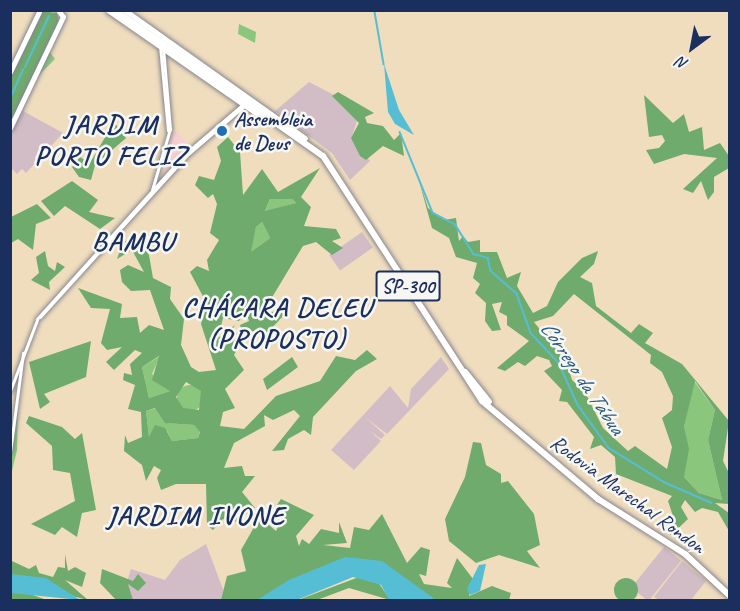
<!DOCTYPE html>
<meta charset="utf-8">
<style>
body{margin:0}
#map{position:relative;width:740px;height:611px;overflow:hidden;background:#f0ddbe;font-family:Caveat,sans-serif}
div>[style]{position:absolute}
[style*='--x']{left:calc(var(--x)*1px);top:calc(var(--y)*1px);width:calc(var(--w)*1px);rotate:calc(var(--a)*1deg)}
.built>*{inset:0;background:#f7cfd1}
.industrial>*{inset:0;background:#d2bdc6;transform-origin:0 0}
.green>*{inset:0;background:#8ac67c}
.round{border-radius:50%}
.forest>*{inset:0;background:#6fab6c}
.water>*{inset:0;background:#56bed4}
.stream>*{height:1.5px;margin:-0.75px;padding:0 0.75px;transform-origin:0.75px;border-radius:0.75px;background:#56bed4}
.roads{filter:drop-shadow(0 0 2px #86868e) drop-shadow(0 0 2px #86868e)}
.minor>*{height:3px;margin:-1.5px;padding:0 1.5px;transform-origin:1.5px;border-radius:1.5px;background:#fff}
.major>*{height:4.5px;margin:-2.25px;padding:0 2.25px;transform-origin:2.25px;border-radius:2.25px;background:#fff}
.highway>*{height:6px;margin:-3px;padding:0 3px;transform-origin:3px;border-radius:3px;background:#fff}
.dots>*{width:16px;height:16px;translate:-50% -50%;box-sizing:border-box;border:3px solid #f6f6f2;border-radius:50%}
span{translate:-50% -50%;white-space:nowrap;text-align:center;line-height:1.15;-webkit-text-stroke:5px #f6f6f2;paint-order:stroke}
.shield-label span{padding:2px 4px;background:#f6f6f2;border:2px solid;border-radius:4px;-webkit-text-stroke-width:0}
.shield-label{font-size:20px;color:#1b2f5e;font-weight:700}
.poi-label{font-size:21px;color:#1b2f5e;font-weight:700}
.left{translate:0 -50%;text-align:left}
.street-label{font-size:21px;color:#1b2f5e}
.water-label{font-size:22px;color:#2d5a81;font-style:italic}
.district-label{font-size:27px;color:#1b2f5e;font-weight:700;letter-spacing:1.5px}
.frame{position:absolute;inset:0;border:12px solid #1b2f5e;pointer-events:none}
.north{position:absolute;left:662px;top:18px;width:60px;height:60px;-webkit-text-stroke:4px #f6f6f2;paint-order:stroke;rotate:212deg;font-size:16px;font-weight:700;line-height:24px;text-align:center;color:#1b2f5e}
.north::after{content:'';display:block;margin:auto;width:21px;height:27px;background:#1b2f5e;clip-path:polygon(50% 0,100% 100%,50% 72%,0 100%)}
</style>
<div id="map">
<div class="built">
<i style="clip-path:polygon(177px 131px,190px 147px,163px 175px,171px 133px)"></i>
</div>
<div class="industrial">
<i style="clip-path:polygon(309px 82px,361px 109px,352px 136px,370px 161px,350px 180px,332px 153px,275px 111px)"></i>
<i style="clip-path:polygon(23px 111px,63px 133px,26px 173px,22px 169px,17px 174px,11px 168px,10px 131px)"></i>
<i style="left:362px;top:232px;width:19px;height:40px;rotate:55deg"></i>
<i style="clip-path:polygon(441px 357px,449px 369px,387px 434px,366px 418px,385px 435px,381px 439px,370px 431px,381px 441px,354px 470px,331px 450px,390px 386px,408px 408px,411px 389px)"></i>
<i style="clip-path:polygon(206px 544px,227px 600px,133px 600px,125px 588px,131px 569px,165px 580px,180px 560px)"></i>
<i style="left:664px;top:547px;width:22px;height:52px;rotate:39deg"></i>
<i style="clip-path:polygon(682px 561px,706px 581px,691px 600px,659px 600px,654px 597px)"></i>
</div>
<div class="green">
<i style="clip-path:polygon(239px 24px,256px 32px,255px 43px,238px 34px)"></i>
<i style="clip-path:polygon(49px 51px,55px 59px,35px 79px)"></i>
<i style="clip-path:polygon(270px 199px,292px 199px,296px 203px,265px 212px)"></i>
<i style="clip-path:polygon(262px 222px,270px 238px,250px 253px,256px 227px)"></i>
<i style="clip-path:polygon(160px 356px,152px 374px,170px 391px,149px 398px,142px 367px)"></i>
<i style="clip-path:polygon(694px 381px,715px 410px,708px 440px,722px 500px,699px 493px,684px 477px,684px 427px)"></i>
<i class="round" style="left:177px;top:385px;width:26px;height:26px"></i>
<i style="clip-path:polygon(18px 403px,17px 450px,12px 471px,11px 458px)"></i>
<i style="clip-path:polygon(157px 408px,167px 423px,194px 425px,200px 431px,198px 438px,172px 441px,167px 431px,149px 437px,146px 411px)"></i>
</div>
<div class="forest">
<i style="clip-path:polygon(41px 11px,57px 13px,59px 22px,11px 124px,11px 75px)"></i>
<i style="clip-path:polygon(338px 92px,374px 113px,365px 117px,367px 123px,383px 126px,394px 140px,401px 133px,404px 156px,383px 146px,366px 160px,360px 156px,351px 138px,359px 123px,332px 96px)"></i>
<i style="clip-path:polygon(644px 95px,673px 123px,684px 114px,689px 132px,702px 127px,704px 150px,720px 143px,729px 156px,729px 168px,714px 177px,714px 192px,708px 200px,701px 181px,693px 193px,683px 189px,717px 158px,684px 154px,654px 164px,646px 150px,659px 148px,665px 141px,662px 135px,649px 137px)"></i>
<i style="clip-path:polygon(114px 122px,126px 138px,95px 165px,91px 180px,79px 177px,72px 167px,80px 157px,90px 163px)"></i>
<i style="clip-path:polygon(evenodd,228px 137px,240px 152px,243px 195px,262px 169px,278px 192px,320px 168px,301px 197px,311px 207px,304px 226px,336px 229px,341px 238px,332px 241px,343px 248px,332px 255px,316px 242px,303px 246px,268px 304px,268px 313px,281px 310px,284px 315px,268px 332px,242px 331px,240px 325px,249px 321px,246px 312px,239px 321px,223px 318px,218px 338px,235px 325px,232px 330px,244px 337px,234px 355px,244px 370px,225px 389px,235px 408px,223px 412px,220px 426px,244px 429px,276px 396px,320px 381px,336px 356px,355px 360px,367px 350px,377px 359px,356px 371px,313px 417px,311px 435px,304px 430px,288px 439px,284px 450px,272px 451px,300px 416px,294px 410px,273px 420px,264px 415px,265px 426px,234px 443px,224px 468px,242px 466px,245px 476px,255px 476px,242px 492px,255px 508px,235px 522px,223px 519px,213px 530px,207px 525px,206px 484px,176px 484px,161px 490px,157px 478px,161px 470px,154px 466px,146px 481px,142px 465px,124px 451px,125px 435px,128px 443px,142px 437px,141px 412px,128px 409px,135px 385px,123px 380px,124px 373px,132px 375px,130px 364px,142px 353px,135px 350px,114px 370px,106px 362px,122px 347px,107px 350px,101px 343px,110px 309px,91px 308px,78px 288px,122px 304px,120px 318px,137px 317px,140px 333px,149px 325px,164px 330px,150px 290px,131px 291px,122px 282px,120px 270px,128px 265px,144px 272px,132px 250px,117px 259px,123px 242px,136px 237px,149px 255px,153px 278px,171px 287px,170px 299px,184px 319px,181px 345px,191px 367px,199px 372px,216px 370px,201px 324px,206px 302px,190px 272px,197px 266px,209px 271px,207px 260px,219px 240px,210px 233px,217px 204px,213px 194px,208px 198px,195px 185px,199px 176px,214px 180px,221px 161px,217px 147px,228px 137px,270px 199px,292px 199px,296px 203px,265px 211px,270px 199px,228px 137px,262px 222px,270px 238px,251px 252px,256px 227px,262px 222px,228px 137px,159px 356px,152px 380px,170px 391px,149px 398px,142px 367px,159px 356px,228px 137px,186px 382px,201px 391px,199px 410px,183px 408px,176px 397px,186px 382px,228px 137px,155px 408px,165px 423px,194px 425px,200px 432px,198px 438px,172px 441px,165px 428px,155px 425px,149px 437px,146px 411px,155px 408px)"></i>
<i style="clip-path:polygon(evenodd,418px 177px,428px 208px,444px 220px,456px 218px,459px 241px,463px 236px,468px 242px,480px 240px,480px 252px,497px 252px,507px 278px,521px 272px,517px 286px,533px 313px,547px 306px,558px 282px,582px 258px,598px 251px,594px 264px,580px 277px,592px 283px,596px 306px,631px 333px,639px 324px,653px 333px,645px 343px,682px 364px,729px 421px,723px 461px,729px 473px,729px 504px,715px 503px,729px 513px,729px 531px,718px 512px,702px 508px,695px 512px,685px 500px,681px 507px,688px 519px,671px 535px,664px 528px,670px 529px,674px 519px,668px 501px,672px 496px,616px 474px,615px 457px,601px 445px,590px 449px,594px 437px,567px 402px,559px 401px,562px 390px,544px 371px,552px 366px,549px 360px,537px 356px,525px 366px,518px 362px,505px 371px,497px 368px,529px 341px,507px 325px,507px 316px,499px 312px,502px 302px,492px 304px,501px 330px,492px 331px,485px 321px,486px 303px,475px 293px,480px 284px,473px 278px,477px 263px,456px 257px,449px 238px,432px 228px,418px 177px,574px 294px,651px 355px,650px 363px,662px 372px,673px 396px,672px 410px,662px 418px,672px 447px,667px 469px,635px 446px,628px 451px,603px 428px,585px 392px,572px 380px,567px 363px,534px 322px,553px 316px,574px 294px,418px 177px,695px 381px,715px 410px,708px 440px,722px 500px,699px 493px,684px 477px,689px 449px,684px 427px,695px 381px)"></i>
<i style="clip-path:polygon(72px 181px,98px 200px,89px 212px,115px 218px,100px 229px,65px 206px,54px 216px,41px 201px)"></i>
<i style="clip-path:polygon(37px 204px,51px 218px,36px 224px,33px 250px,18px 239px,11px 243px,11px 217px)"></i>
<i style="clip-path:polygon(45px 251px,48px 266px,55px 271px,57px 262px,65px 267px,49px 282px,50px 290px,31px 280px,39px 273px,36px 257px)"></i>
<i style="clip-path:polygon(91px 341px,86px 377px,44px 394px,50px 402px,40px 409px,29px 362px)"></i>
<i style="clip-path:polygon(292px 357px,298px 367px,267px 390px,263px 379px)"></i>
<i style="clip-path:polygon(29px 416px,62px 427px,75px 439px,82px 433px,96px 510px,82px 513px,77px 537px,62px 527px,55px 535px,31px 524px,75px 501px,70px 473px,53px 470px,52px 446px,26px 423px)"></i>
<i style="clip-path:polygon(473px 442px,481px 443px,486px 465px,501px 474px,501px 483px,508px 481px,534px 514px,540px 545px,527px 551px,540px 568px,499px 555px,476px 563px,449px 541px,445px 519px,465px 477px)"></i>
<i style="clip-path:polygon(281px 499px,314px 515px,296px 536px,299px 546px,302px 539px,309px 544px,321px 529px,339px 533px,339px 522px,347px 543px,323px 545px,350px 548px,354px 527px,369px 530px,382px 514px,407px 563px,421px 547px,430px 550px,426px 576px,419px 574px,424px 584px,452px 588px,447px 583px,457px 558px,473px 579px,469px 596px,492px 586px,511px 593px,509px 600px,433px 600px,386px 566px,260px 600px,221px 600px,227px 576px,246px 571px,241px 550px,253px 529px,251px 519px,261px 518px,276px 531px,284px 514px,277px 505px)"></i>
<i style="clip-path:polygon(10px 554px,12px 561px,29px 569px,36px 565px,39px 573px,53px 577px,58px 567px,65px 568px,65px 554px,68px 571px,75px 567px,86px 573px,82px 587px,65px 580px,88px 600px,11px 581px)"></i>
<i style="clip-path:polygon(102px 569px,133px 581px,138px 574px,146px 583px,138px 591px,128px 584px,133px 600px,116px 600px,100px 583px)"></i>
<i style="clip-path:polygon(359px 577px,378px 582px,390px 600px,349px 588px,317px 600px,298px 600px)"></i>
<i class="round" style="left:614px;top:578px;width:24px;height:24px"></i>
<i style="clip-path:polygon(17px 592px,30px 594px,47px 600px,11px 600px,11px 593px)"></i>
</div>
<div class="water">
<i style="clip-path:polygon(384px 64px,399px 110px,414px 135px,395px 124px,388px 112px)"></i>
<i style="clip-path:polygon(345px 557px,382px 561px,436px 600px,389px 600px,381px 585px,353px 577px,297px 600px,257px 600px,289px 580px)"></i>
<i style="clip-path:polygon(486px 564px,480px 591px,470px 595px,467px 589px,479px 565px)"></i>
<i style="clip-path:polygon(10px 574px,46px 578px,80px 600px,11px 593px)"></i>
</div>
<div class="stream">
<i style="--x:375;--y:12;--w:53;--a:80.2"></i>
<i style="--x:25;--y:67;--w:56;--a:-64.8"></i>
<i style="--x:10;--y:99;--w:32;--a:-66"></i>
<i style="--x:400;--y:132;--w:87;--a:67.8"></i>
<i style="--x:433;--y:213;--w:25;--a:27"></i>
<i style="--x:455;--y:224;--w:36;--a:58"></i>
<i style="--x:474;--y:254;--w:15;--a:16"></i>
<i style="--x:488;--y:258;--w:13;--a:77"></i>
<i style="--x:491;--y:271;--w:35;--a:41"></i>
<i style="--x:517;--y:294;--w:41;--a:70.3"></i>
<i style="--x:531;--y:333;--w:41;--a:47"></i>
<i style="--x:559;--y:363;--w:46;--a:65.7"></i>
<i style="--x:578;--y:405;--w:53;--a:54.2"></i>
<i style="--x:609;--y:448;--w:65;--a:31.7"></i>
<i style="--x:664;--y:482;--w:52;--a:23.6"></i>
</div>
<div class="roads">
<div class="minor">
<i style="--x:160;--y:46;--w:85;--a:84.6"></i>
<i style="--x:152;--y:190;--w:64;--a:-73.6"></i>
<i style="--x:170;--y:129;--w:81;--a:-94.9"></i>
<i style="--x:40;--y:317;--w:217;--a:-47.8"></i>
<i style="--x:186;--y:156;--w:78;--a:-40.8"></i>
<i style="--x:37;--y:319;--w:220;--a:-48.1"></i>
<i style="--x:184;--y:155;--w:78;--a:-40.8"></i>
<i style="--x:10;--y:391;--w:76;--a:-69.2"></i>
<i style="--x:10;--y:452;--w:100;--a:-82.5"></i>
</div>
<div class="major">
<i style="--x:108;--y:10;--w:193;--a:34.8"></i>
<i style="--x:125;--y:10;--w:221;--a:35.4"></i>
<i style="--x:10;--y:72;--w:69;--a:-64.2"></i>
<i style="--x:10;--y:128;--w:123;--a:-64.5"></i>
<i style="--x:63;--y:17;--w:9;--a:-126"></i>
</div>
<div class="highway">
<i style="--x:115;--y:10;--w:254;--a:35.1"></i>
<i style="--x:323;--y:156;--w:292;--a:57"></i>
<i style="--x:482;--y:401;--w:152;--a:40.2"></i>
<i style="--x:598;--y:499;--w:103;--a:32.3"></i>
<i style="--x:685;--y:554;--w:62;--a:43"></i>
<i style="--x:465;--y:372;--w:38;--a:51"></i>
</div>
</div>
<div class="dots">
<i style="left:222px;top:131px;background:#1f6fb2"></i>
</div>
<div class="shield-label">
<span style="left:408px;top:286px">SP-300</span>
</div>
<div class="poi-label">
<span class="left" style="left:234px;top:131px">Assembleia<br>de Deus</span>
</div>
<div class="street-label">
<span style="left:628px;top:494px;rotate:36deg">Rodovia Marechal Rondon</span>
</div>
<div class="water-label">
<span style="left:582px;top:378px;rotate:56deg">Córrego da Tábua</span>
</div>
<div class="district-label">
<span style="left:111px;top:140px">JARDIM<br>PORTO FELIZ</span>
<span style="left:133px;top:242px">BAMBU</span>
<span style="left:277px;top:323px">CHÁCARA DELEU<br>(PROPOSTO)</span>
<span style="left:196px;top:516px">JARDIM IVONE</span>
</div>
<div class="frame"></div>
<div class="north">N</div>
</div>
